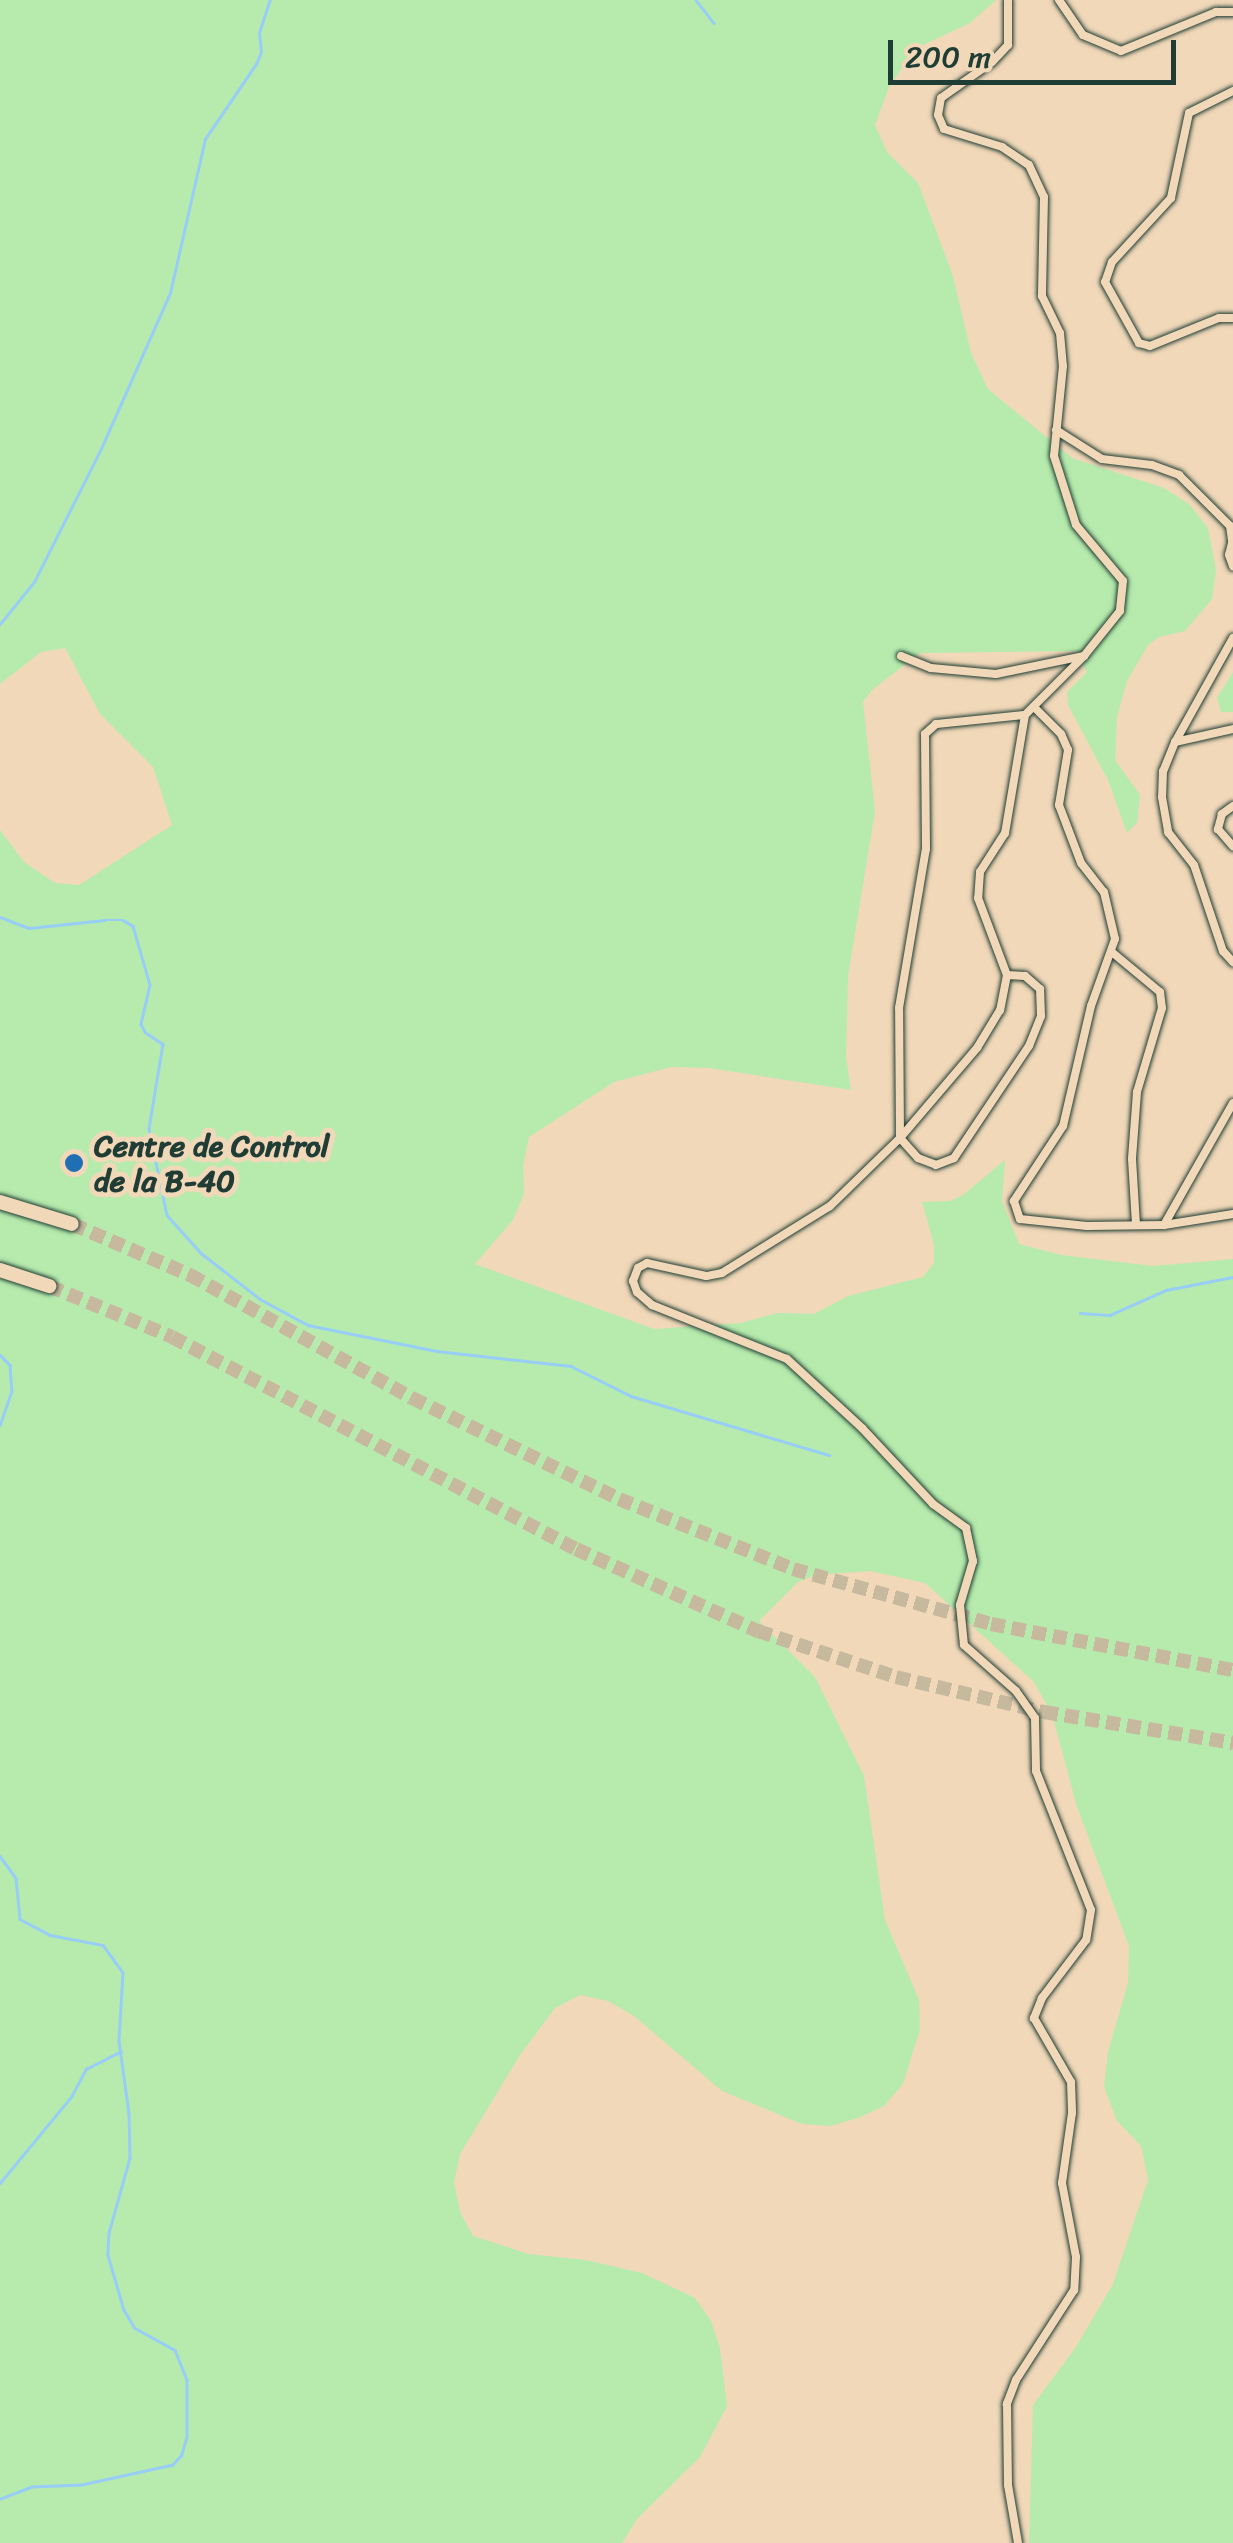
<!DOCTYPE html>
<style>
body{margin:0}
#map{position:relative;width:1233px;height:2543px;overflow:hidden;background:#f1d8b9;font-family:Sriracha,sans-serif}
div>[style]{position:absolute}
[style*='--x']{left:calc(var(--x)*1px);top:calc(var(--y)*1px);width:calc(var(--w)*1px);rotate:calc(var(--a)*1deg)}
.green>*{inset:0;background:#b6ebad}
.stream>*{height:2.5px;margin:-1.25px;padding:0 1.25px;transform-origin:1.25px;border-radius:1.25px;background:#97cdf6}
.motorway-tunnel>*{height:14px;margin-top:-7px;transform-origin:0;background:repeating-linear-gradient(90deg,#c7b99e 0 14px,transparent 0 21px)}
.roads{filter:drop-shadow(0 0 2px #1f3d34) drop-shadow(0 0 2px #1f3d34)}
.minor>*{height:8px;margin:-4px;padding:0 4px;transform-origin:4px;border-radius:4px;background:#f1d8b9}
.motorway>*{height:14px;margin:-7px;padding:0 7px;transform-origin:7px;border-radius:7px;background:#f1d8b9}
.dots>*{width:28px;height:28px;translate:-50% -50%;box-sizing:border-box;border:5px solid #f1d8b9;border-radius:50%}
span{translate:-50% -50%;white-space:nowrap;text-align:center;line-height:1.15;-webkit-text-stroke:10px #f1d8b9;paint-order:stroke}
.poi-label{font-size:30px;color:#1f3d34;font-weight:700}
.left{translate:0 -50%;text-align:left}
.scale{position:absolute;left:888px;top:40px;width:288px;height:45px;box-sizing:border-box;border:5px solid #1f3d34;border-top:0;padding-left:12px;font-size:30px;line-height:35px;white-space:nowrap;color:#1f3d34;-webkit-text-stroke:8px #f1d8b9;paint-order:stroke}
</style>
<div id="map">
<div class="green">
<i style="clip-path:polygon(0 0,996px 0,970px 23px,925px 44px,906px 63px,889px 87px,875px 125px,887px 152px,918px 183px,953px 276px,971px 353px,988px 389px,1072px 458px,1164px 488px,1189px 504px,1208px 528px,1216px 570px,1212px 599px,1185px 631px,1159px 637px,1148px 645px,1127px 681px,1117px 717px,1115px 760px,1140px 795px,1137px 823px,1127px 833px,1108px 780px,1068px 705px,1067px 692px,1087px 672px,1076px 651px,920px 653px,872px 690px,863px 702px,875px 811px,848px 976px,846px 1057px,851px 1090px,709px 1068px,671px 1067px,614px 1082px,529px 1137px,523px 1165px,524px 1194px,513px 1220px,475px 1264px,654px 1329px,741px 1323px,777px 1313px,814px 1314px,848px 1296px,923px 1277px,934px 1263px,934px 1245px,922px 1202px,950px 1201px,963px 1195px,1005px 1160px,1002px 1201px,1019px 1244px,1061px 1255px,1153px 1266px,1233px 1259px,1233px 2543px,1029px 2543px,1033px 2405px,1076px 2347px,1113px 2284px,1148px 2180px,1141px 2146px,1117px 2121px,1104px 2087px,1108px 2052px,1128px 1983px,1129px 1946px,1077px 1807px,1052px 1714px,1034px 1682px,925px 1583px,870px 1571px,815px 1575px,798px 1582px,759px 1621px,815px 1677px,864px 1776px,885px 1920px,919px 2000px,920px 2029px,903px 2084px,884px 2106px,858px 2118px,830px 2126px,802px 2124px,722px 2091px,634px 2016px,608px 2001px,580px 1995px,555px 2008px,520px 2055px,460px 2154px,454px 2182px,460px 2212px,473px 2236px,528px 2254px,586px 2260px,642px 2273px,695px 2298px,711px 2321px,720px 2348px,727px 2406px,700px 2457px,637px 2519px,622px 2543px,0 2543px,0 830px,24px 862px,55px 883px,79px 885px,172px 825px,153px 767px,100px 714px,65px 648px,41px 652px,0 684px)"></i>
<i style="clip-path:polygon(1233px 672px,1233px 712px,1221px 712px,1217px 698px)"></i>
</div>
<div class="stream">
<i style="--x:696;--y:0;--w:29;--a:52"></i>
<i style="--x:0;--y:624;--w:54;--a:-51"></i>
<i style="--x:34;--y:582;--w:147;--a:-63.3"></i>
<i style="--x:100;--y:451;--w:173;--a:-66.1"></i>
<i style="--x:170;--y:293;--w:158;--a:-77.2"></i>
<i style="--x:205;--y:139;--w:91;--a:-55.8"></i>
<i style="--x:256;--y:64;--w:13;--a:-67"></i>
<i style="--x:261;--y:52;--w:19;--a:-96"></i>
<i style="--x:259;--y:33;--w:35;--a:-72"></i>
<i style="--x:0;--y:917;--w:31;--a:21"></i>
<i style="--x:29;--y:928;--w:76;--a:-6"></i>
<i style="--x:105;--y:920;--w:18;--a:0"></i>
<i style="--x:123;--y:920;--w:12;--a:31"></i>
<i style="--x:133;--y:926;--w:61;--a:73.9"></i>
<i style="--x:150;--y:985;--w:40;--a:103"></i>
<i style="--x:141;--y:1024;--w:9;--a:63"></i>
<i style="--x:145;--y:1032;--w:22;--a:34"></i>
<i style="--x:163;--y:1044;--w:86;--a:99.4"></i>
<i style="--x:149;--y:1129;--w:88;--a:78.2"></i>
<i style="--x:167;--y:1215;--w:51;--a:48.2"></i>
<i style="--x:201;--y:1253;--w:75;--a:37.9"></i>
<i style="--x:260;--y:1299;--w:55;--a:28.4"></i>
<i style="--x:308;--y:1325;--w:132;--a:11.4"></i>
<i style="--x:437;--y:1351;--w:135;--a:6.4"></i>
<i style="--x:571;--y:1366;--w:67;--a:26.6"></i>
<i style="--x:631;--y:1396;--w:207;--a:16.6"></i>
<i style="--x:1080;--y:1313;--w:30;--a:4"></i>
<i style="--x:1110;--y:1315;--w:61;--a:-24.1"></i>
<i style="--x:1166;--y:1290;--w:68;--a:-11"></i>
<i style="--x:0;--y:1355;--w:14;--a:45"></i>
<i style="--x:10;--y:1365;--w:26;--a:86"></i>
<i style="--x:12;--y:1391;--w:36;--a:109"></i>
<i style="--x:0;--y:1856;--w:27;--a:54"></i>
<i style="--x:16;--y:1878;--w:41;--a:84.4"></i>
<i style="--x:20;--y:1919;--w:34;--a:28"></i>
<i style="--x:50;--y:1935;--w:54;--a:10.7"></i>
<i style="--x:103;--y:1945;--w:34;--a:54"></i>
<i style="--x:123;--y:1973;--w:68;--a:93.4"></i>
<i style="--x:119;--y:2041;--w:73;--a:82.1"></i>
<i style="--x:129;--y:2113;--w:45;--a:88.7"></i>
<i style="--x:130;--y:2158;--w:78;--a:105.6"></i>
<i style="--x:109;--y:2233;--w:22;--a:93"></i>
<i style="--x:108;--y:2255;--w:57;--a:73.8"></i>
<i style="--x:124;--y:2310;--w:21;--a:59"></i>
<i style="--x:135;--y:2328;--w:46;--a:28.8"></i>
<i style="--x:175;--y:2350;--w:32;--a:68"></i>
<i style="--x:187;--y:2380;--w:57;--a:90"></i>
<i style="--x:187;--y:2437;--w:19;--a:106"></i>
<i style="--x:182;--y:2455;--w:13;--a:132"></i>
<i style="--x:173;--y:2465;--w:93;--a:167.6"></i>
<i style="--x:82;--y:2485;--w:50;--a:177.7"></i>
<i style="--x:32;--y:2487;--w:34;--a:159"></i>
<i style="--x:0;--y:2183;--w:112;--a:-50.5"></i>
<i style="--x:71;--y:2097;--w:32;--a:-62"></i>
<i style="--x:86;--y:2069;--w:39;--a:-27"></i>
</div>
<div class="motorway-tunnel">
<i style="--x:72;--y:1224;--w:129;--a:23.4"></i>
<i style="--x:190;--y:1275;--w:254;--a:29"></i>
<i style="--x:412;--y:1398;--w:230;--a:26"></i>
<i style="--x:619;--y:1499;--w:188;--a:21.9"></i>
<i style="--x:793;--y:1569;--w:205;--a:15.5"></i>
<i style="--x:991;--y:1624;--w:246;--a:10.8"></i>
<i style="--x:49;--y:1286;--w:133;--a:22.5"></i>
<i style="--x:172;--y:1337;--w:456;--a:27.7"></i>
<i style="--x:576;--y:1549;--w:200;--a:24.3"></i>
<i style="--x:758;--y:1631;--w:145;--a:18.4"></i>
<i style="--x:896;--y:1677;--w:152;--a:13.3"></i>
<i style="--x:1044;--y:1712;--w:192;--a:9.3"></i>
</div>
<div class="roads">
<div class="minor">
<i style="--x:1008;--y:0;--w:45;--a:90"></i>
<i style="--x:1008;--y:45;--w:23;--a:133"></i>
<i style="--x:992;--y:62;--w:62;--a:144.8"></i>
<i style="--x:941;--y:98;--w:17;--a:100"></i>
<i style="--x:938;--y:115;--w:15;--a:67"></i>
<i style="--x:944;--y:129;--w:61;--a:17.2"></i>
<i style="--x:1002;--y:147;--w:32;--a:34"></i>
<i style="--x:1029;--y:165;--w:35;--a:65"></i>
<i style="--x:1044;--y:197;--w:99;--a:91.2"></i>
<i style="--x:1042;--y:296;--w:41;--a:64.1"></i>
<i style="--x:1060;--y:333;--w:33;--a:85"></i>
<i style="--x:1063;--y:366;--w:90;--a:95.7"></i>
<i style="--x:1054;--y:456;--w:72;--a:72.3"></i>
<i style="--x:1076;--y:525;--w:73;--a:50"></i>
<i style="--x:1123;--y:581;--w:30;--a:96"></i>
<i style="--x:1120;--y:611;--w:58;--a:128.7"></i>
<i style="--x:1084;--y:656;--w:83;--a:135"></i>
<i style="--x:1025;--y:715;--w:120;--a:99.6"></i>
<i style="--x:1005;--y:833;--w:46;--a:122.7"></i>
<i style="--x:980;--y:872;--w:26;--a:94"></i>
<i style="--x:978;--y:898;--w:82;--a:69.4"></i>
<i style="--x:1007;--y:975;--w:36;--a:101"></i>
<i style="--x:1000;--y:1010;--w:44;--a:121.2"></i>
<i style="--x:977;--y:1048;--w:118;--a:130.5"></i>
<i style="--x:900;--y:1138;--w:98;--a:135.8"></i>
<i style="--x:830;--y:1206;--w:127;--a:148.2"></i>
<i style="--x:722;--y:1273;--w:16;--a:169"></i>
<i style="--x:706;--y:1276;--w:60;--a:-167.6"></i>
<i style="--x:647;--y:1263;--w:10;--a:151"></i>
<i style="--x:638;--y:1268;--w:14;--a:111"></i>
<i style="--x:633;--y:1281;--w:12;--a:70"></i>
<i style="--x:637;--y:1292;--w:20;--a:41"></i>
<i style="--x:652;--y:1305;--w:145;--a:21.8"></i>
<i style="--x:787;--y:1359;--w:102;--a:42.6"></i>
<i style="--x:862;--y:1428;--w:104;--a:46.9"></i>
<i style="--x:933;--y:1504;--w:41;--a:36"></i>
<i style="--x:966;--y:1528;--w:34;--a:78"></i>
<i style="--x:973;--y:1561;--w:46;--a:106.5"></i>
<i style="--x:960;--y:1605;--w:40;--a:84.3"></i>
<i style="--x:964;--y:1645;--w:69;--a:41.5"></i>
<i style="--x:1016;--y:1691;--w:33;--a:55"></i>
<i style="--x:1035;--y:1718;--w:53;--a:88.9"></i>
<i style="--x:1036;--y:1771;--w:149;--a:68.4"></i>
<i style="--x:1091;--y:1910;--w:30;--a:99"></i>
<i style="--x:1086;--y:1940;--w:73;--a:127.2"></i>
<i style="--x:1042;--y:1998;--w:22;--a:112"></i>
<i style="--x:1034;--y:2018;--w:74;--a:60"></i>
<i style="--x:1071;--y:2082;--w:31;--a:88"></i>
<i style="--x:1072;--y:2113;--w:71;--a:98.1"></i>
<i style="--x:1062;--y:2183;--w:75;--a:79.3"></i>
<i style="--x:1076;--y:2257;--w:33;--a:93"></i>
<i style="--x:1074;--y:2290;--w:107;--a:122.8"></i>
<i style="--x:1016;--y:2380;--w:26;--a:111"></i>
<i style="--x:1007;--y:2404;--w:81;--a:89.3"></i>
<i style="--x:1008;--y:2485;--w:59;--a:80.2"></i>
<i style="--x:1059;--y:0;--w:42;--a:55.6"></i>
<i style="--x:1083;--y:35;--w:41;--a:22.8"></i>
<i style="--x:1121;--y:51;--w:103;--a:-22.3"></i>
<i style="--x:1216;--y:12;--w:17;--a:0"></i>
<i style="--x:1233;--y:91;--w:49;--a:153.4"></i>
<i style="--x:1189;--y:113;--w:87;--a:102"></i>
<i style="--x:1171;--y:198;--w:87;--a:132.7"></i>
<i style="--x:1112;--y:262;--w:21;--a:109"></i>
<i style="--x:1105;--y:282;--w:70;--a:60.9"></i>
<i style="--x:1139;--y:343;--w:11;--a:15"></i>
<i style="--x:1150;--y:346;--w:74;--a:-22.1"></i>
<i style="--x:1219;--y:318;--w:14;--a:0"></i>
<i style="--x:1056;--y:430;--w:54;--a:32.2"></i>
<i style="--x:1102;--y:459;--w:50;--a:6.8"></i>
<i style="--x:1152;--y:465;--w:29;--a:20"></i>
<i style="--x:1179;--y:475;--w:72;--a:45"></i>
<i style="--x:1230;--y:526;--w:14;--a:82"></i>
<i style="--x:1233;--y:539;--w:16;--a:104"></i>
<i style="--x:1229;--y:555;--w:12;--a:70"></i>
<i style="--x:1233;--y:638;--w:119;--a:119.1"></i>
<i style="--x:1175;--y:742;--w:31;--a:112"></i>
<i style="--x:1163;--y:771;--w:26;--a:92"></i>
<i style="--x:1162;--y:797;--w:36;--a:80"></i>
<i style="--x:1168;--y:832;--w:42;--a:51.8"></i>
<i style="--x:1194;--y:865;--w:91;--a:71.4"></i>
<i style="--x:1223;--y:951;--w:15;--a:48"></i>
<i style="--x:901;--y:656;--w:32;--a:22"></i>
<i style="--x:931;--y:668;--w:65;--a:5.3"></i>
<i style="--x:996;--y:674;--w:90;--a:-11.6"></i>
<i style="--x:1035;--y:708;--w:37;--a:45"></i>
<i style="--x:1061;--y:734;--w:17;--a:66"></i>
<i style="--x:1068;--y:750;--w:56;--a:99.3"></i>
<i style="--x:1059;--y:805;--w:62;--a:69.2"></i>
<i style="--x:1081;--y:863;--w:37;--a:52"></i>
<i style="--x:1104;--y:892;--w:48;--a:76.8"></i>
<i style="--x:1115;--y:939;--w:71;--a:109.7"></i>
<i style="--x:1091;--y:1006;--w:123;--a:103.1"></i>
<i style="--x:1063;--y:1126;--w:90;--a:123.2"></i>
<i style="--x:1014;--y:1201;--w:19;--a:72"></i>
<i style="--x:1020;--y:1219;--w:67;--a:6"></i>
<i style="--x:1087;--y:1226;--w:77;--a:-0.7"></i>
<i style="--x:1164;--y:1225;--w:70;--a:-9.1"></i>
<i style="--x:1175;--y:742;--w:59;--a:-12.6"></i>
<i style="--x:1233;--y:806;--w:14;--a:144"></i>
<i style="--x:1222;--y:814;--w:16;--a:105"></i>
<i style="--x:1218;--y:829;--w:23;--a:49"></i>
<i style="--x:1113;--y:953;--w:61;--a:39.7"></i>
<i style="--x:1160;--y:992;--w:16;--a:83"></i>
<i style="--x:1162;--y:1008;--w:88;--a:106.6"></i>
<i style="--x:1137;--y:1092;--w:67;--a:94.3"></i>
<i style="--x:1132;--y:1159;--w:66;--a:86.5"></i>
<i style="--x:900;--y:1138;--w:130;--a:-90.4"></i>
<i style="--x:899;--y:1008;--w:161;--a:-80.4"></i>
<i style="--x:926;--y:849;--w:115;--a:-90.5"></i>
<i style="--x:925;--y:734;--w:15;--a:-42"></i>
<i style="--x:936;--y:724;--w:89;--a:-5.8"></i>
<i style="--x:900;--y:1138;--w:27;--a:48"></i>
<i style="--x:918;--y:1158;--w:19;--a:21"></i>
<i style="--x:936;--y:1165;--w:19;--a:-21"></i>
<i style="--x:954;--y:1158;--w:135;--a:-56.2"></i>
<i style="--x:1029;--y:1046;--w:32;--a:-68"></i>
<i style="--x:1041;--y:1016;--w:27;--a:-92"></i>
<i style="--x:1040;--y:989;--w:20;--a:-139"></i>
<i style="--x:1025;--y:976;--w:18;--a:-177"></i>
<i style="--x:1164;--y:1225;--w:140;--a:-60.5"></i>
</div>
<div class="motorway">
<i style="--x:0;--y:1202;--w:75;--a:17"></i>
<i style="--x:0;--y:1270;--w:52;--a:18.1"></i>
</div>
</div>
<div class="dots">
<i style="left:74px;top:1163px;background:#1f6fb2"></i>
</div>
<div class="poi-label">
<span class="left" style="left:94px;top:1163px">Centre de Control<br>de la B-40</span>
</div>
<div class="scale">200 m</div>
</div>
